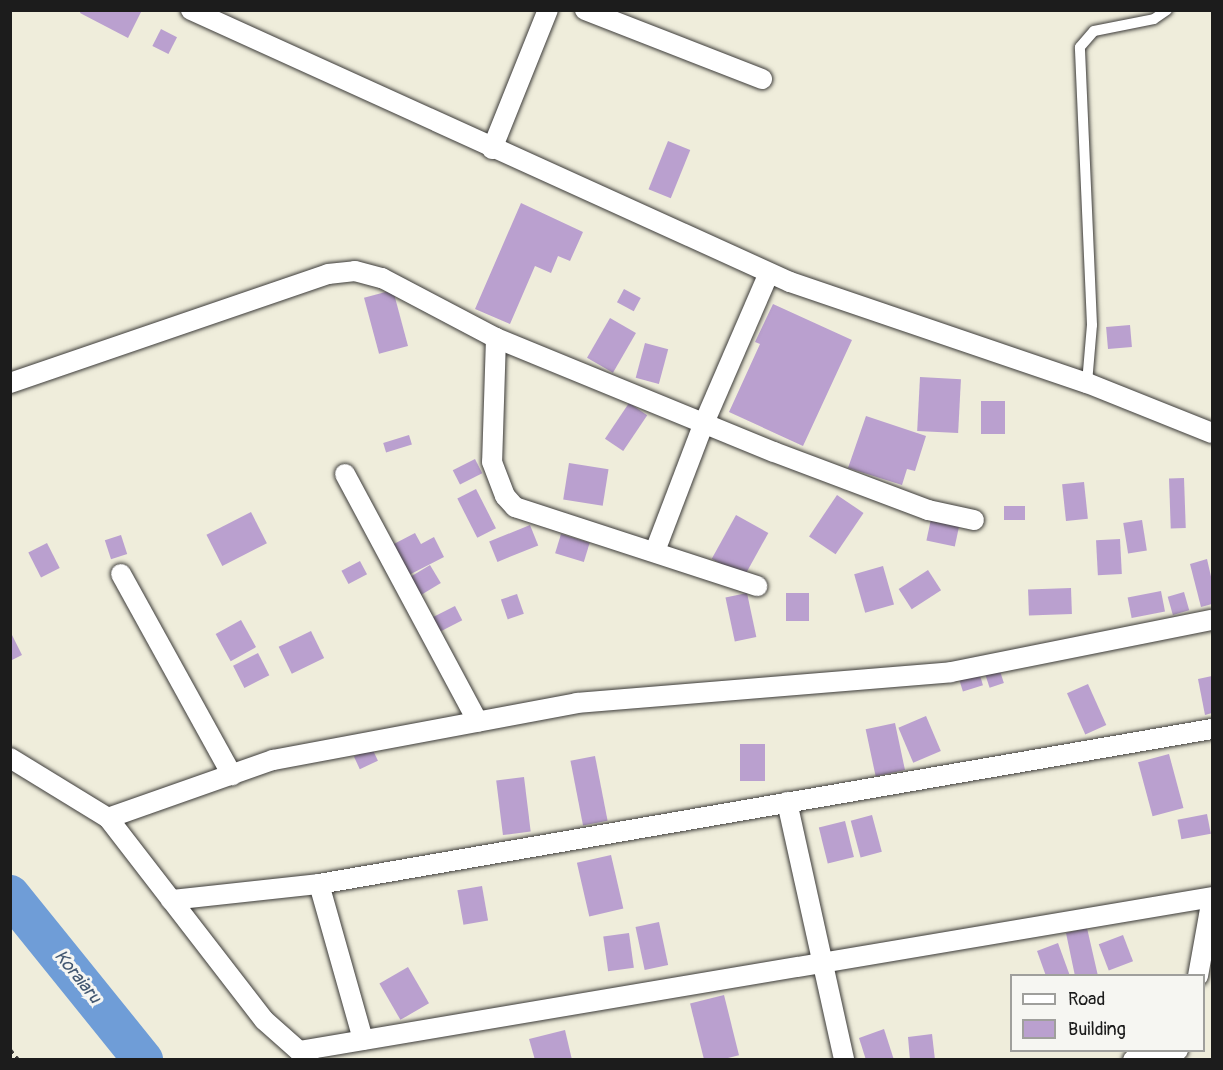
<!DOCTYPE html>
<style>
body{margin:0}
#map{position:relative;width:1223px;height:1070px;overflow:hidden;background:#efeddb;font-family:Pangolin,sans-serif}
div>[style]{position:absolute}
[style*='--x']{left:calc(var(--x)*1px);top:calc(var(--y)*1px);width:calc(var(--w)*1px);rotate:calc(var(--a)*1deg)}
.river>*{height:40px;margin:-20px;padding:0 20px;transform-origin:20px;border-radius:20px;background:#6f9dd7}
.building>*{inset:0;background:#baa0cf;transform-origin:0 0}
.path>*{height:4px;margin-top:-2px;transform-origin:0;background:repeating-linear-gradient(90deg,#3c3b39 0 4.5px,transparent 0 9px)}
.roads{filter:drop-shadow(0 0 2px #3c3b39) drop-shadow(0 0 2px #3c3b39)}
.lane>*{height:10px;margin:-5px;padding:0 5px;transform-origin:5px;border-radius:5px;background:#fff}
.street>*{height:20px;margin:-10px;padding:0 10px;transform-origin:10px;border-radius:10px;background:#fff}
span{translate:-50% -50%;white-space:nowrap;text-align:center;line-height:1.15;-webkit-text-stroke:6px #f6f6f2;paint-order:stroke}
.water-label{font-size:18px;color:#415670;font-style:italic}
.frame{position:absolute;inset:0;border:12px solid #1c1c1c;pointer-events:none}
.legend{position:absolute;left:1010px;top:974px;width:195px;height:78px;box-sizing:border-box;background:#f6f6f2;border:2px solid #9f9f9c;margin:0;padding:8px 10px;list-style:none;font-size:18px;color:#1c1c1c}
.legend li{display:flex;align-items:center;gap:12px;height:30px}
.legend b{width:30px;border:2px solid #9f9f9c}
</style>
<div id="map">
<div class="river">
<i style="--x:10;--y:895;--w:212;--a:51.1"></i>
</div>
<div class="building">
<i style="clip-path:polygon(81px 10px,142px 10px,128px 38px,80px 13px)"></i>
<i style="left:161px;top:29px;width:18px;height:19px;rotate:27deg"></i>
<i style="left:668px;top:141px;width:24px;height:52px;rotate:22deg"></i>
<i style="clip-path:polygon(521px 203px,583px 232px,570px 261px,558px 256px,551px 273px,535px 266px,510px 324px,475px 309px)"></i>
<i style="left:624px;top:289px;width:19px;height:15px;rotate:28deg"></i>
<i style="left:393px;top:290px;width:58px;height:30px;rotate:75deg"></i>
<i style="clip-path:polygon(773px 304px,852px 340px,803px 446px,729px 412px,760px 344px,755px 342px)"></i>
<i style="left:610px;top:318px;width:30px;height:46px;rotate:30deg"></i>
<i style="left:1130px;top:325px;width:22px;height:24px;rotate:85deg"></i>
<i style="left:645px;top:343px;width:24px;height:36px;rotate:15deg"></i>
<i style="left:920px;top:377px;width:41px;height:54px;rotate:3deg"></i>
<i style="left:981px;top:401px;width:24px;height:33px"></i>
<i style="left:629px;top:403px;width:22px;height:43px;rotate:34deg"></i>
<i style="clip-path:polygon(866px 416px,926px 436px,915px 471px,907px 469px,902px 485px,848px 468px)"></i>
<i style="left:409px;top:435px;width:10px;height:27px;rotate:73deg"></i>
<i style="left:475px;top:459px;width:16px;height:25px;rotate:63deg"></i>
<i style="left:569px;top:463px;width:40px;height:37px;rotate:9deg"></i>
<i style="left:1184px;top:478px;width:50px;height:15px;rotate:88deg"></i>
<i style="left:1084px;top:482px;width:37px;height:22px;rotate:84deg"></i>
<i style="left:476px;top:489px;width:44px;height:21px;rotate:63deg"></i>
<i style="left:837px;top:495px;width:32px;height:50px;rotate:34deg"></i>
<i style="left:1004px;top:506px;width:21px;height:14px"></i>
<i style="left:251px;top:512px;width:35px;height:50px;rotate:63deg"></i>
<i style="left:736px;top:515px;width:37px;height:50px;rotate:29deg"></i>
<i style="left:931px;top:519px;width:29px;height:22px;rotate:12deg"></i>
<i style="left:1142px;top:520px;width:31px;height:19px;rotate:81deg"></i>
<i style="left:530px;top:525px;width:22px;height:44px;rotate:68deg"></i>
<i style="clip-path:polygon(415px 533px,421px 544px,434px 537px,444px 557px,405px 577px,390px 546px)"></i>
<i style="left:561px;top:534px;width:30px;height:20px;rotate:17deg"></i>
<i style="left:121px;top:535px;width:20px;height:17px;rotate:72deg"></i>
<i style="left:1120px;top:539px;width:35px;height:24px;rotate:87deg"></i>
<i style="left:47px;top:543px;width:28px;height:21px;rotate:63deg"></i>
<i style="clip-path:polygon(1207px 559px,1212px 581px,1212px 604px,1201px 607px,1190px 564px)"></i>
<i style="left:360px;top:561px;width:15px;height:21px;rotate:62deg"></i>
<i style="left:430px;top:565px;width:21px;height:28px;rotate:59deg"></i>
<i style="left:883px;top:566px;width:40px;height:30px;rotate:74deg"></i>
<i style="left:928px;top:570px;width:24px;height:35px;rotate:57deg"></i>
<i style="left:1071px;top:588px;width:26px;height:43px;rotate:88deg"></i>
<i style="left:1161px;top:591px;width:21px;height:34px;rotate:79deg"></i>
<i style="left:1184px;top:592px;width:19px;height:17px;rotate:74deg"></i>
<i style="left:747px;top:593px;width:45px;height:22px;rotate:78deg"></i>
<i style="left:786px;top:593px;width:23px;height:28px"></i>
<i style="left:517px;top:594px;width:21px;height:17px;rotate:71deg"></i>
<i style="left:455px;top:606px;width:16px;height:30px;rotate:63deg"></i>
<i style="left:241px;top:620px;width:31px;height:29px;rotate:61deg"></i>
<i style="clip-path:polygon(10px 631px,22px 655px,10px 661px)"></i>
<i style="left:311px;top:631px;width:30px;height:36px;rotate:64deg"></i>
<i style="left:258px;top:653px;width:25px;height:28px;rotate:63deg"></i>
<i style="left:998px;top:665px;width:19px;height:15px;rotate:72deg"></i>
<i style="left:978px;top:669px;width:17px;height:21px;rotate:73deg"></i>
<i style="clip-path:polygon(1212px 676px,1212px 713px,1205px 715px,1198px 679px)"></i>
<i style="left:1088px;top:684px;width:45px;height:23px;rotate:66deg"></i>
<i style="left:926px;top:716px;width:38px;height:30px;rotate:67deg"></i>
<i style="left:895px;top:723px;width:48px;height:30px;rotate:78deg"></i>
<i style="left:740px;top:744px;width:25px;height:37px"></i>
<i style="left:372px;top:748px;width:14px;height:20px;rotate:65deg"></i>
<i style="left:1169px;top:754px;width:56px;height:32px;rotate:75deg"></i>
<i style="left:595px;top:756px;width:66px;height:25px;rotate:79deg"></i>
<i style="left:524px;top:777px;width:55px;height:28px;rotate:83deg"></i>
<i style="left:1207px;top:814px;width:20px;height:30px;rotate:79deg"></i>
<i style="left:872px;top:815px;width:38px;height:22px;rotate:75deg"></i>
<i style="left:845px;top:821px;width:37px;height:27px;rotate:76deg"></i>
<i style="left:611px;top:855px;width:55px;height:35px;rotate:77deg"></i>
<i style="left:482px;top:886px;width:35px;height:25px;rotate:80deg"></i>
<i style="left:659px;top:922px;width:44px;height:24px;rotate:78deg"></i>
<i style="clip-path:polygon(1087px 928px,1098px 976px,1075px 976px,1066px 933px)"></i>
<i style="left:629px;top:933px;width:35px;height:26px;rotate:82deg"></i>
<i style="left:1123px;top:935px;width:28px;height:26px;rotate:69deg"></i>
<i style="clip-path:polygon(1058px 943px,1070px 976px,1046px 976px,1037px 951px)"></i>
<i style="left:408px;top:967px;width:42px;height:33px;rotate:60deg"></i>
<i style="left:724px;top:995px;width:62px;height:35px;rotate:76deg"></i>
<i style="clip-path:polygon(884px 1029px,894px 1060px,866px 1060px,859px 1038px)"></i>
<i style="clip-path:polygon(565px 1030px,572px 1060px,535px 1060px,529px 1039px)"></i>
<i style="clip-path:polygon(932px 1034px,935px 1060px,910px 1060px,908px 1037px)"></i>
</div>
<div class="path">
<i style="--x:10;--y:1050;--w:13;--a:51"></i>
</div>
<div class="roads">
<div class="lane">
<i style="--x:1087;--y:383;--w:58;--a:-85.1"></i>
<i style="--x:1092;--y:325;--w:278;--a:-92.5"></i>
<i style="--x:1080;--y:47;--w:21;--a:-49"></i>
<i style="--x:1094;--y:31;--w:61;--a:-11.3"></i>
<i style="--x:1154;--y:19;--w:16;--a:-35"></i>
</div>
<div class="street">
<i style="--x:191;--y:10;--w:658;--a:24.42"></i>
<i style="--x:790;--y:282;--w:314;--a:18.8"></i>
<i style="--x:1087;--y:383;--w:135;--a:21.8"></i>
<i style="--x:585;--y:10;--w:190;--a:21.3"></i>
<i style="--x:492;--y:149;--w:150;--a:-68.1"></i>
<i style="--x:496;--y:338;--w:124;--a:91.8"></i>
<i style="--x:492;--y:462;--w:36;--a:69"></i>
<i style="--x:505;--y:496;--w:15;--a:48"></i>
<i style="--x:515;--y:507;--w:255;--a:18.1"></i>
<i style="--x:10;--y:383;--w:336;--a:-18.9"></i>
<i style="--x:328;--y:274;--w:27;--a:-6"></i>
<i style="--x:355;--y:271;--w:28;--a:15"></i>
<i style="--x:382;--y:278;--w:129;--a:27.8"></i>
<i style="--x:496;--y:338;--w:300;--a:22.3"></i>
<i style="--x:774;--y:452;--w:165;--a:20.6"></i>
<i style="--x:928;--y:510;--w:47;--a:12.3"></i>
<i style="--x:345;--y:474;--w:281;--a:61.8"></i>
<i style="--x:655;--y:551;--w:137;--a:-69.1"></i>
<i style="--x:704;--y:423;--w:163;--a:-66.6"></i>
<i style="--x:121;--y:574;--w:230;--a:61.1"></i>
<i style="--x:10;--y:758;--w:115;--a:31.5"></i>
<i style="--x:108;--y:818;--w:255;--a:52.3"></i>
<i style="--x:264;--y:1020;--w:60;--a:41.6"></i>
<i style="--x:787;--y:802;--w:264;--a:77.5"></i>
<i style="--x:108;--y:818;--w:175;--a:-19.4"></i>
<i style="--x:273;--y:760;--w:309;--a:-10.6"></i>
<i style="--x:577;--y:703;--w:375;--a:-4.7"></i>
<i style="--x:951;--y:672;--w:266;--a:-11.3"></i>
<i style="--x:319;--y:884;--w:162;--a:74.2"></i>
<i style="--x:171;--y:900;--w:149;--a:-6.2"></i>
<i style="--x:319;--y:884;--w:906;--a:-9.85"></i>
<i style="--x:1198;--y:976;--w:79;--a:-79.8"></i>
<i style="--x:299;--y:1051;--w:926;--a:-9.57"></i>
<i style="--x:1133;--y:1060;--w:46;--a:-12.5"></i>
</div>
</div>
<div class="water-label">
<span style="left:77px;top:977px;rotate:51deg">Koraiaru</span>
</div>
<div class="frame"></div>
<ul class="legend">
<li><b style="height:8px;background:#fff"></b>Road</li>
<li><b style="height:16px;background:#baa0cf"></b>Building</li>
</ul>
</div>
